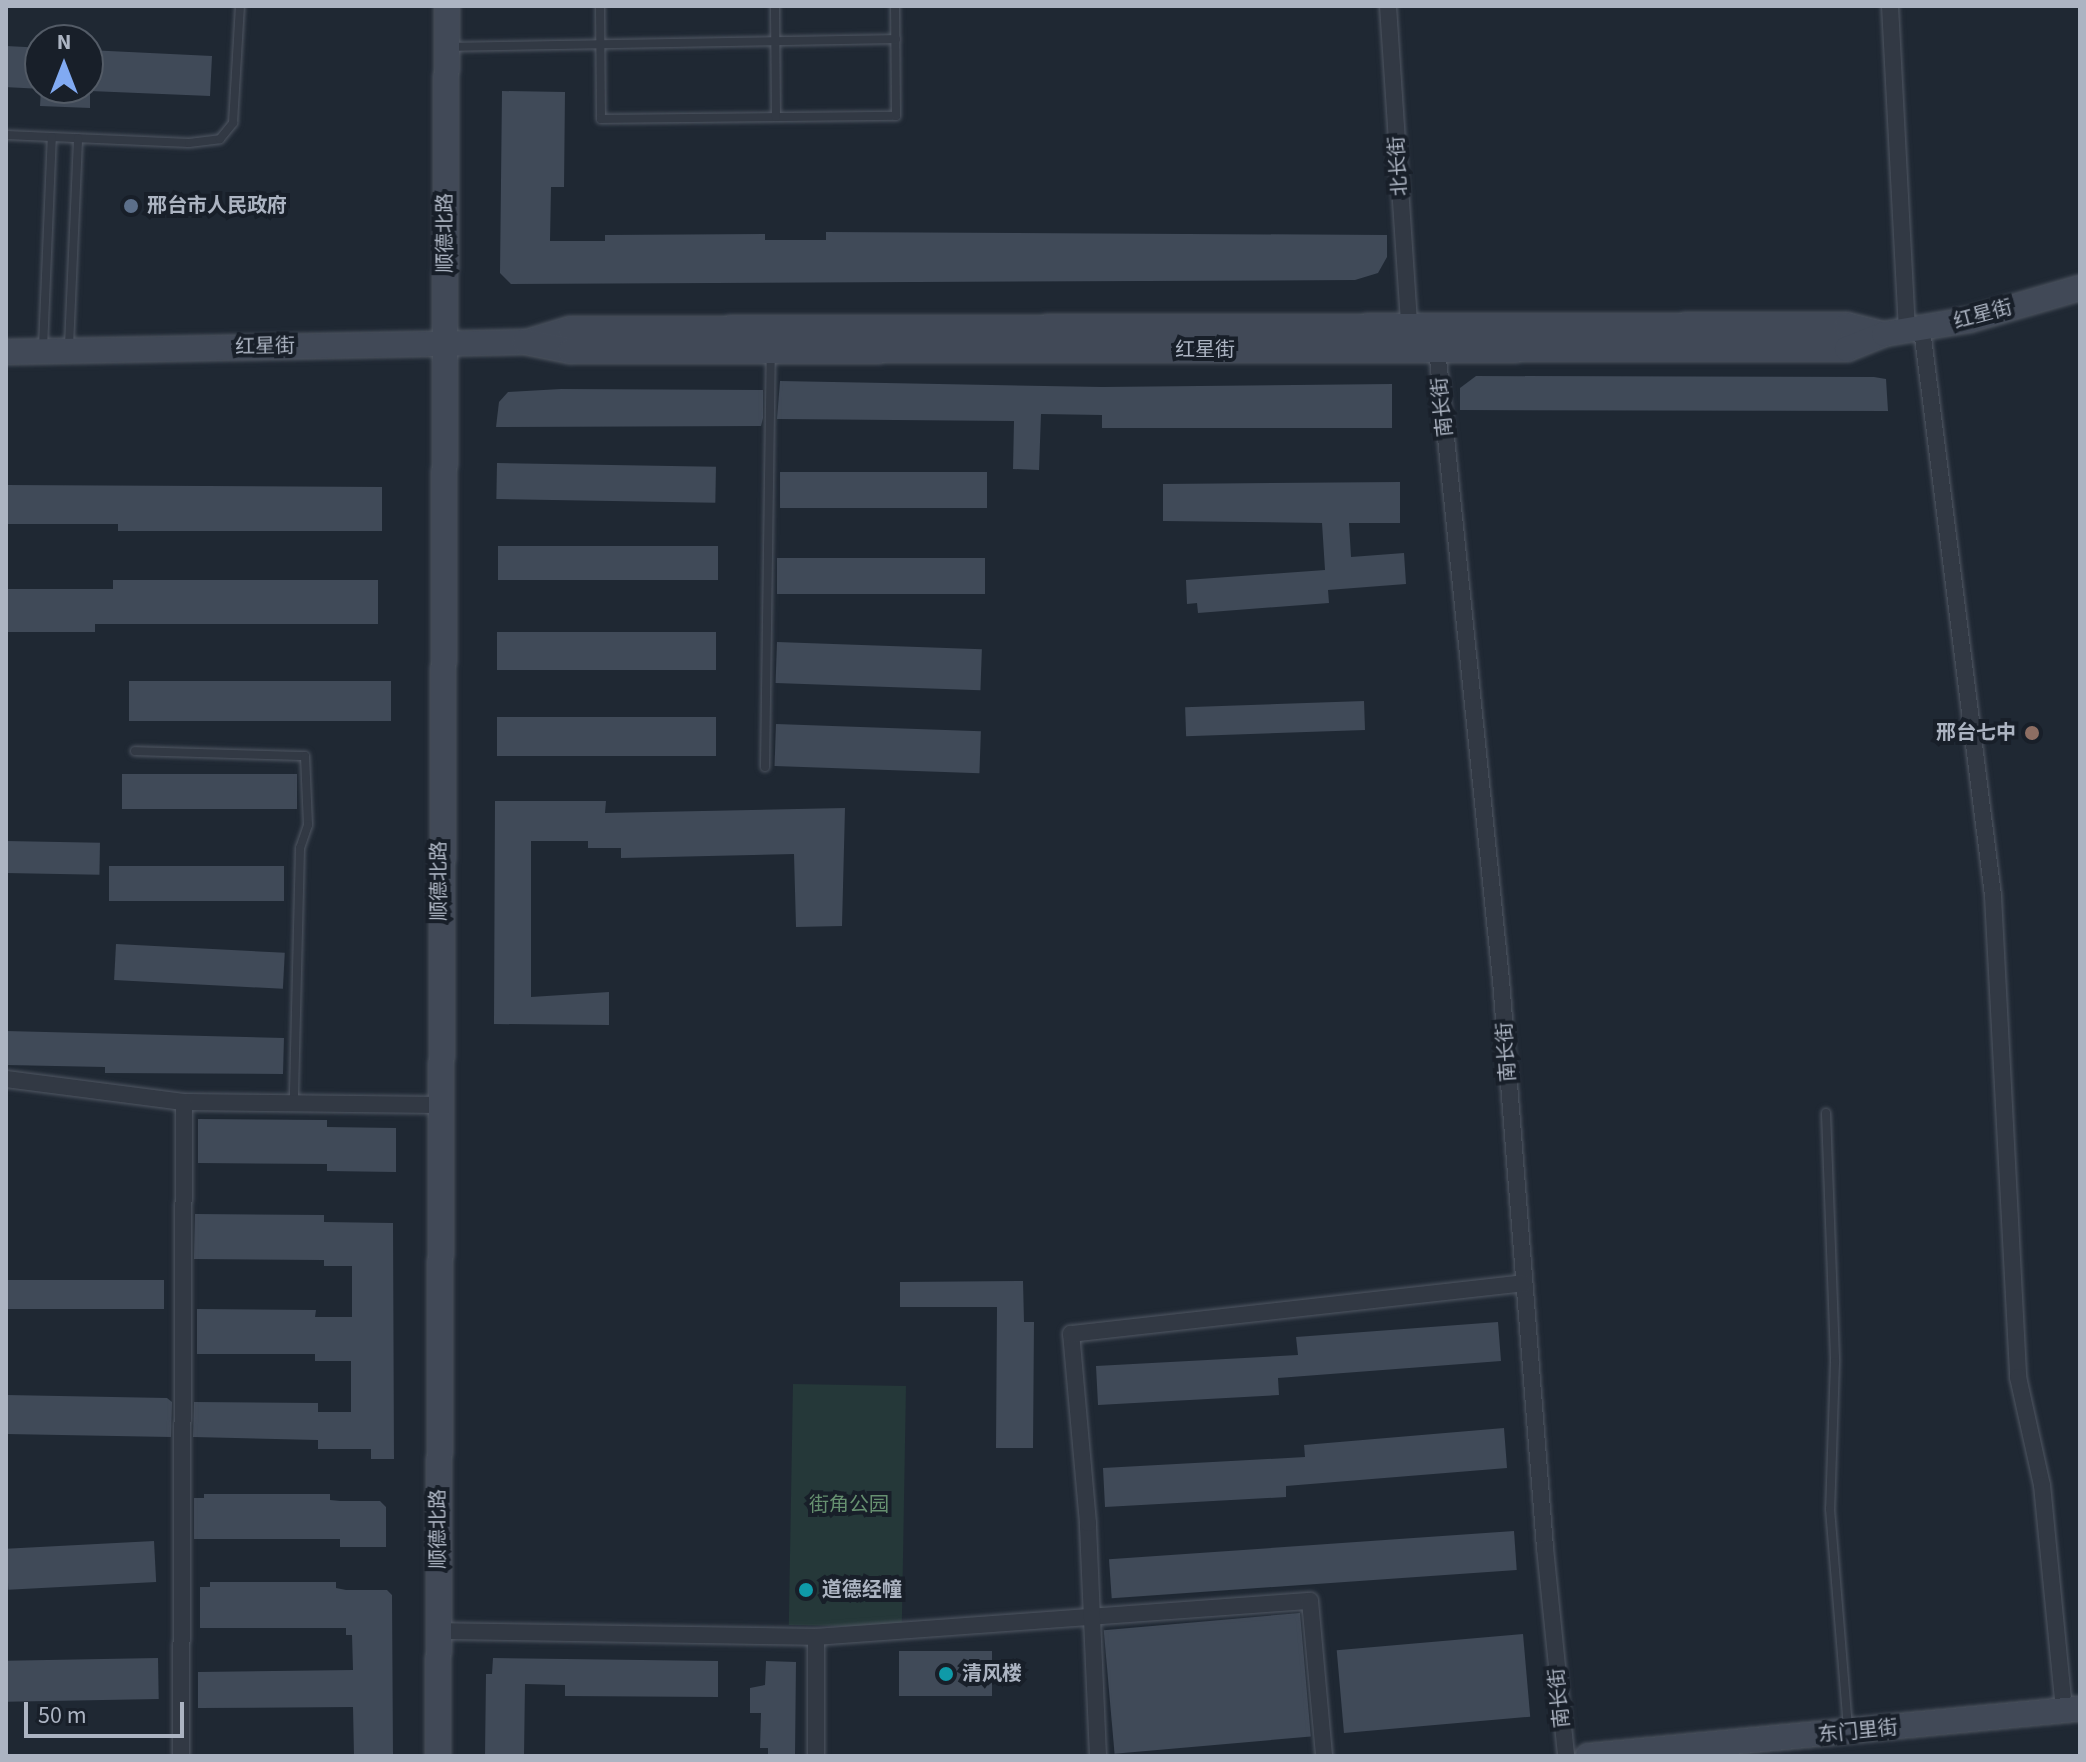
<!DOCTYPE html>
<meta charset="utf-8">
<style>
body{margin:0}
#map{position:relative;width:2086px;height:1762px;overflow:hidden;background:#1f2833;font-family:"Source Sans 3","Noto Sans SC",sans-serif}
div>[style]{position:absolute}
[style*='--x']{left:calc(var(--x)*1px);top:calc(var(--y)*1px);width:calc(var(--w)*1px);rotate:calc(var(--a)*1deg)}
.green>*{inset:0;background:#253839;transform-origin:0 0}
.building>*{inset:0;background:#404a58;transform-origin:0 0}
.roads{filter:drop-shadow(0 0 2px #505763) drop-shadow(0 0 2px #505763)}
.lane>*{height:8px;margin:-4px;padding:0 4px;transform-origin:4px;border-radius:4px;background:#323944}
.street>*{height:16px;margin:-8px;padding:0 8px;transform-origin:8px;border-radius:8px;background:#323944}
.secondary>*{height:24px;margin:-12px;padding:0 12px;transform-origin:12px;border-radius:12px;background:#414957}
.dots>*{width:22px;height:22px;translate:-50% -50%;box-sizing:border-box;border:4px solid #181f29;border-radius:50%}
span{translate:-50% -50%;white-space:nowrap;text-align:center;line-height:1.15;-webkit-text-stroke:8px #181f29;paint-order:stroke}
.street-label{font-size:20px;color:#acb4c2}
.poi-label{font-size:20px;color:#acb4c2;font-weight:700}
.left{translate:0 -50%;text-align:left}
.right{translate:-100% -50%;text-align:right}
.park-label{font-size:20px;color:#669070}
.frame{position:absolute;inset:0;border:8px solid #acb4c2;pointer-events:none}
.north{position:absolute;left:24px;top:24px;width:80px;height:80px;box-sizing:border-box;background:#181f29;border:2px solid #535b66;border-radius:50%;rotate:0deg;font-size:22px;font-weight:700;line-height:32px;text-align:center;color:#acb4c2}
.north::after{content:'';display:block;margin:auto;width:28px;height:36px;background:#81aaf2;clip-path:polygon(50% 0,100% 100%,50% 72%,0 100%)}
.scale{position:absolute;left:24px;top:1702px;width:160px;height:36px;box-sizing:border-box;border:4px solid #acb4c2;border-top:0;padding-left:10px;font-size:24px;line-height:28px;white-space:nowrap;color:#acb4c2;-webkit-text-stroke:6px #181f29;paint-order:stroke}
</style>
<div id="map">
<div class="green">
<i style="left:793px;top:1384px;width:113px;height:241px;rotate:1deg"></i>
</div>
<div class="building">
<i style="left:6px;top:46px;width:34px;height:41px;rotate:3deg"></i>
<i style="clip-path:polygon(88px 50px,212px 56px,210px 96px,90px 91px,90px 108px,40px 106px,41px 88px,88px 88px)"></i>
<i style="clip-path:polygon(502px 91px,565px 92px,564px 187px,551px 187px,550px 241px,605px 241px,605px 235px,765px 234px,765px 240px,826px 240px,826px 232px,1387px 235px,1387px 257px,1378px 273px,1355px 280px,511px 284px,500px 273px)"></i>
<i style="clip-path:polygon(1476px 376px,1874px 377px,1886px 379px,1888px 411px,1460px 410px,1460px 388px)"></i>
<i style="clip-path:polygon(780px 381px,1102px 387px,1392px 384px,1392px 428px,1102px 428px,1102px 415px,1041px 414px,1039px 470px,1013px 469px,1014px 421px,777px 419px)"></i>
<i style="clip-path:polygon(561px 389px,763px 390px,763px 418px,761px 426px,496px 427px,499px 402px,508px 392px)"></i>
<i style="left:497px;top:463px;width:219px;height:36px;rotate:1deg"></i>
<i style="left:780px;top:472px;width:207px;height:36px"></i>
<i style="clip-path:polygon(1400px 482px,1400px 523px,1349px 523px,1351px 557px,1404px 553px,1406px 584px,1328px 590px,1329px 603px,1198px 613px,1197px 603px,1187px 604px,1186px 580px,1325px 570px,1322px 523px,1163px 521px,1163px 484px)"></i>
<i style="clip-path:polygon(6px 485px,382px 487px,382px 531px,118px 531px,118px 524px,6px 524px)"></i>
<i style="left:498px;top:546px;width:220px;height:34px"></i>
<i style="left:777px;top:558px;width:208px;height:36px"></i>
<i style="clip-path:polygon(113px 580px,378px 580px,378px 624px,95px 624px,95px 632px,6px 632px,6px 589px,113px 589px)"></i>
<i style="left:497px;top:632px;width:219px;height:38px"></i>
<i style="left:777px;top:642px;width:205px;height:41px;rotate:2deg"></i>
<i style="left:129px;top:681px;width:262px;height:40px"></i>
<i style="left:1364px;top:701px;width:29px;height:179px;rotate:88deg"></i>
<i style="left:497px;top:717px;width:219px;height:39px"></i>
<i style="left:776px;top:724px;width:205px;height:42px;rotate:2deg"></i>
<i style="left:297px;top:774px;width:35px;height:175px;rotate:90deg"></i>
<i style="clip-path:polygon(495px 801px,606px 801px,605px 813px,845px 808px,842px 926px,796px 927px,794px 854px,621px 858px,621px 848px,588px 848px,588px 841px,531px 841px,531px 997px,609px 992px,609px 1025px,494px 1024px)"></i>
<i style="left:6px;top:841px;width:94px;height:32px;rotate:1deg"></i>
<i style="left:284px;top:866px;width:35px;height:175px;rotate:90deg"></i>
<i style="left:116px;top:944px;width:169px;height:36px;rotate:3deg"></i>
<i style="clip-path:polygon(6px 1031px,284px 1038px,283px 1074px,105px 1073px,105px 1067px,6px 1065px)"></i>
<i style="clip-path:polygon(198px 1119px,327px 1120px,327px 1127px,396px 1128px,396px 1172px,327px 1171px,327px 1164px,198px 1163px)"></i>
<i style="clip-path:polygon(195px 1214px,324px 1215px,324px 1222px,393px 1223px,394px 1459px,371px 1459px,371px 1449px,318px 1449px,318px 1440px,193px 1437px,194px 1402px,318px 1403px,318px 1412px,351px 1412px,351px 1361px,315px 1361px,315px 1354px,197px 1354px,197px 1309px,316px 1310px,315px 1317px,352px 1317px,352px 1266px,324px 1266px,324px 1260px,194px 1259px)"></i>
<i style="left:6px;top:1280px;width:158px;height:29px"></i>
<i style="clip-path:polygon(1023px 1281px,1024px 1322px,1034px 1322px,1033px 1448px,996px 1448px,997px 1307px,900px 1307px,900px 1282px)"></i>
<i style="clip-path:polygon(1498px 1322px,1501px 1361px,1278px 1378px,1279px 1395px,1098px 1405px,1096px 1366px,1298px 1355px,1296px 1337px)"></i>
<i style="clip-path:polygon(6px 1395px,167px 1398px,172px 1402px,171px 1437px,6px 1434px)"></i>
<i style="clip-path:polygon(1504px 1428px,1507px 1468px,1286px 1486px,1286px 1497px,1105px 1507px,1103px 1468px,1305px 1457px,1304px 1445px)"></i>
<i style="clip-path:polygon(204px 1494px,330px 1494px,330px 1500px,340px 1501px,380px 1501px,386px 1507px,386px 1547px,340px 1547px,340px 1539px,194px 1539px,194px 1498px,204px 1498px)"></i>
<i style="left:1514px;top:1531px;width:39px;height:406px;rotate:86deg"></i>
<i style="left:154px;top:1541px;width:41px;height:148px;rotate:87deg"></i>
<i style="clip-path:polygon(210px 1582px,336px 1582px,336px 1588px,346px 1590px,387px 1590px,392px 1595px,393px 1756px,354px 1756px,353px 1707px,198px 1708px,198px 1672px,353px 1670px,352px 1635px,346px 1635px,346px 1628px,200px 1628px,200px 1587px,210px 1587px)"></i>
<i style="left:1300px;top:1613px;width:124px;height:197px;rotate:85deg"></i>
<i style="left:1523px;top:1634px;width:83px;height:187px;rotate:85deg"></i>
<i style="left:992px;top:1651px;width:45px;height:93px;rotate:90deg"></i>
<i style="left:158px;top:1658px;width:41px;height:152px;rotate:89deg"></i>
<i style="clip-path:polygon(493px 1658px,718px 1661px,718px 1697px,565px 1696px,565px 1685px,525px 1684px,524px 1756px,485px 1756px,486px 1674px,492px 1674px)"></i>
<i style="clip-path:polygon(766px 1661px,796px 1662px,795px 1756px,768px 1756px,768px 1748px,760px 1748px,761px 1713px,750px 1713px,750px 1688px,765px 1685px)"></i>
</div>
<div class="roads">
<div class="lane">
<i style="--x:600;--y:6;--w:113;--a:89.5"></i>
<i style="--x:601;--y:119;--w:295;--a:-0.6"></i>
<i style="--x:896;--y:116;--w:110;--a:-90.5"></i>
<i style="--x:775;--y:6;--w:111;--a:89.5"></i>
<i style="--x:448;--y:47;--w:448;--a:-1"></i>
<i style="--x:6;--y:135;--w:183;--a:2.5"></i>
<i style="--x:189;--y:143;--w:31;--a:-7"></i>
<i style="--x:220;--y:139;--w:21;--a:-51"></i>
<i style="--x:233;--y:123;--w:117;--a:-86.6"></i>
<i style="--x:69;--y:346;--w:208;--a:-87.5"></i>
<i style="--x:43;--y:348;--w:211;--a:-87.6"></i>
<i style="--x:135;--y:751;--w:170;--a:1.7"></i>
<i style="--x:305;--y:756;--w:69;--a:87.5"></i>
<i style="--x:308;--y:825;--w:24;--a:109"></i>
<i style="--x:300;--y:848;--w:254;--a:91.4"></i>
<i style="--x:765;--y:767;--w:415;--a:-89.2"></i>
<i style="--x:1826;--y:1113;--w:249;--a:87.9"></i>
<i style="--x:1835;--y:1362;--w:147;--a:91.9"></i>
<i style="--x:1830;--y:1509;--w:219;--a:85.3"></i>
</div>
<div class="street">
<i style="--x:1388;--y:6;--w:321;--a:86.2"></i>
<i style="--x:1890;--y:6;--w:325;--a:87"></i>
<i style="--x:1922;--y:329;--w:571;--a:82.86"></i>
<i style="--x:1993;--y:896;--w:482;--a:87"></i>
<i style="--x:2018;--y:1377;--w:111;--a:77.5"></i>
<i style="--x:2042;--y:1485;--w:227;--a:84.4"></i>
<i style="--x:1437;--y:349;--w:634;--a:84.21"></i>
<i style="--x:1501;--y:980;--w:570;--a:85.57"></i>
<i style="--x:1545;--y:1548;--w:209;--a:84.2"></i>
<i style="--x:6;--y:1079;--w:179;--a:7.4"></i>
<i style="--x:184;--y:1102;--w:255;--a:0.7"></i>
<i style="--x:439;--y:1631;--w:377;--a:0.9"></i>
<i style="--x:816;--y:1637;--w:495;--a:-4.2"></i>
<i style="--x:1310;--y:1601;--w:156;--a:84.8"></i>
<i style="--x:816;--y:1637;--w:119;--a:90"></i>
<i style="--x:181;--y:1756;--w:654;--a:-89.74"></i>
<i style="--x:1098;--y:1756;--w:233;--a:-92.5"></i>
<i style="--x:1088;--y:1523;--w:190;--a:-95.1"></i>
<i style="--x:1071;--y:1334;--w:456;--a:-6.4"></i>
</div>
<div class="secondary">
<i style="--x:527;--y:342;--w:45;--a:-16.8"></i>
<i style="--x:570;--y:329;--w:1277;--a:-0.18"></i>
<i style="--x:1847;--y:325;--w:38;--a:14"></i>
<i style="--x:6;--y:352;--w:519;--a:-1.1"></i>
<i style="--x:525;--y:342;--w:46;--a:11.3"></i>
<i style="--x:570;--y:351;--w:1277;--a:-0.09"></i>
<i style="--x:1847;--y:349;--w:40;--a:-22"></i>
<i style="--x:1884;--y:334;--w:86;--a:-9.4"></i>
<i style="--x:1969;--y:320;--w:116;--a:-16.1"></i>
<i style="--x:438;--y:1756;--w:1750;--a:-89.71"></i>
<i style="--x:1588;--y:1756;--w:494;--a:-5.5"></i>
</div>
</div>
<div class="dots">
<i style="left:131px;top:206px;background:#5c6f8a"></i>
<i style="left:2032px;top:733px;background:#8d6e63"></i>
<i style="left:806px;top:1590px;background:#0f9aa8"></i>
<i style="left:946px;top:1674px;background:#0f9aa8"></i>
</div>
<div class="street-label">
<span style="left:1399px;top:166px;rotate:-94deg">北长街</span>
<span style="left:446px;top:233px;rotate:-90deg">顺德北路</span>
<span style="left:1983px;top:315px;rotate:-15deg">红星街</span>
<span style="left:265px;top:347px;rotate:-1deg">红星街</span>
<span style="left:1205px;top:350px">红星街</span>
<span style="left:1443px;top:407px;rotate:-96deg">南长街</span>
<span style="left:440px;top:881px;rotate:-90deg">顺德北路</span>
<span style="left:1507px;top:1052px;rotate:-94deg">南长街</span>
<span style="left:439px;top:1529px;rotate:-90deg">顺德北路</span>
<span style="left:1560px;top:1698px;rotate:-96deg">南长街</span>
<span style="left:1858px;top:1732px;rotate:-6deg">东门里街</span>
</div>
<div class="poi-label">
<span class="left" style="left:147px;top:206px">邢台市人民政府</span>
<span class="right" style="left:2016px;top:733px">邢台七中</span>
<span class="left" style="left:822px;top:1590px">道德经幢</span>
<span class="left" style="left:962px;top:1674px">清风楼</span>
</div>
<div class="park-label">
<span style="left:849px;top:1505px">街角公园</span>
</div>
<div class="frame"></div>
<div class="north">N</div>
<div class="scale">50 m</div>
</div>
